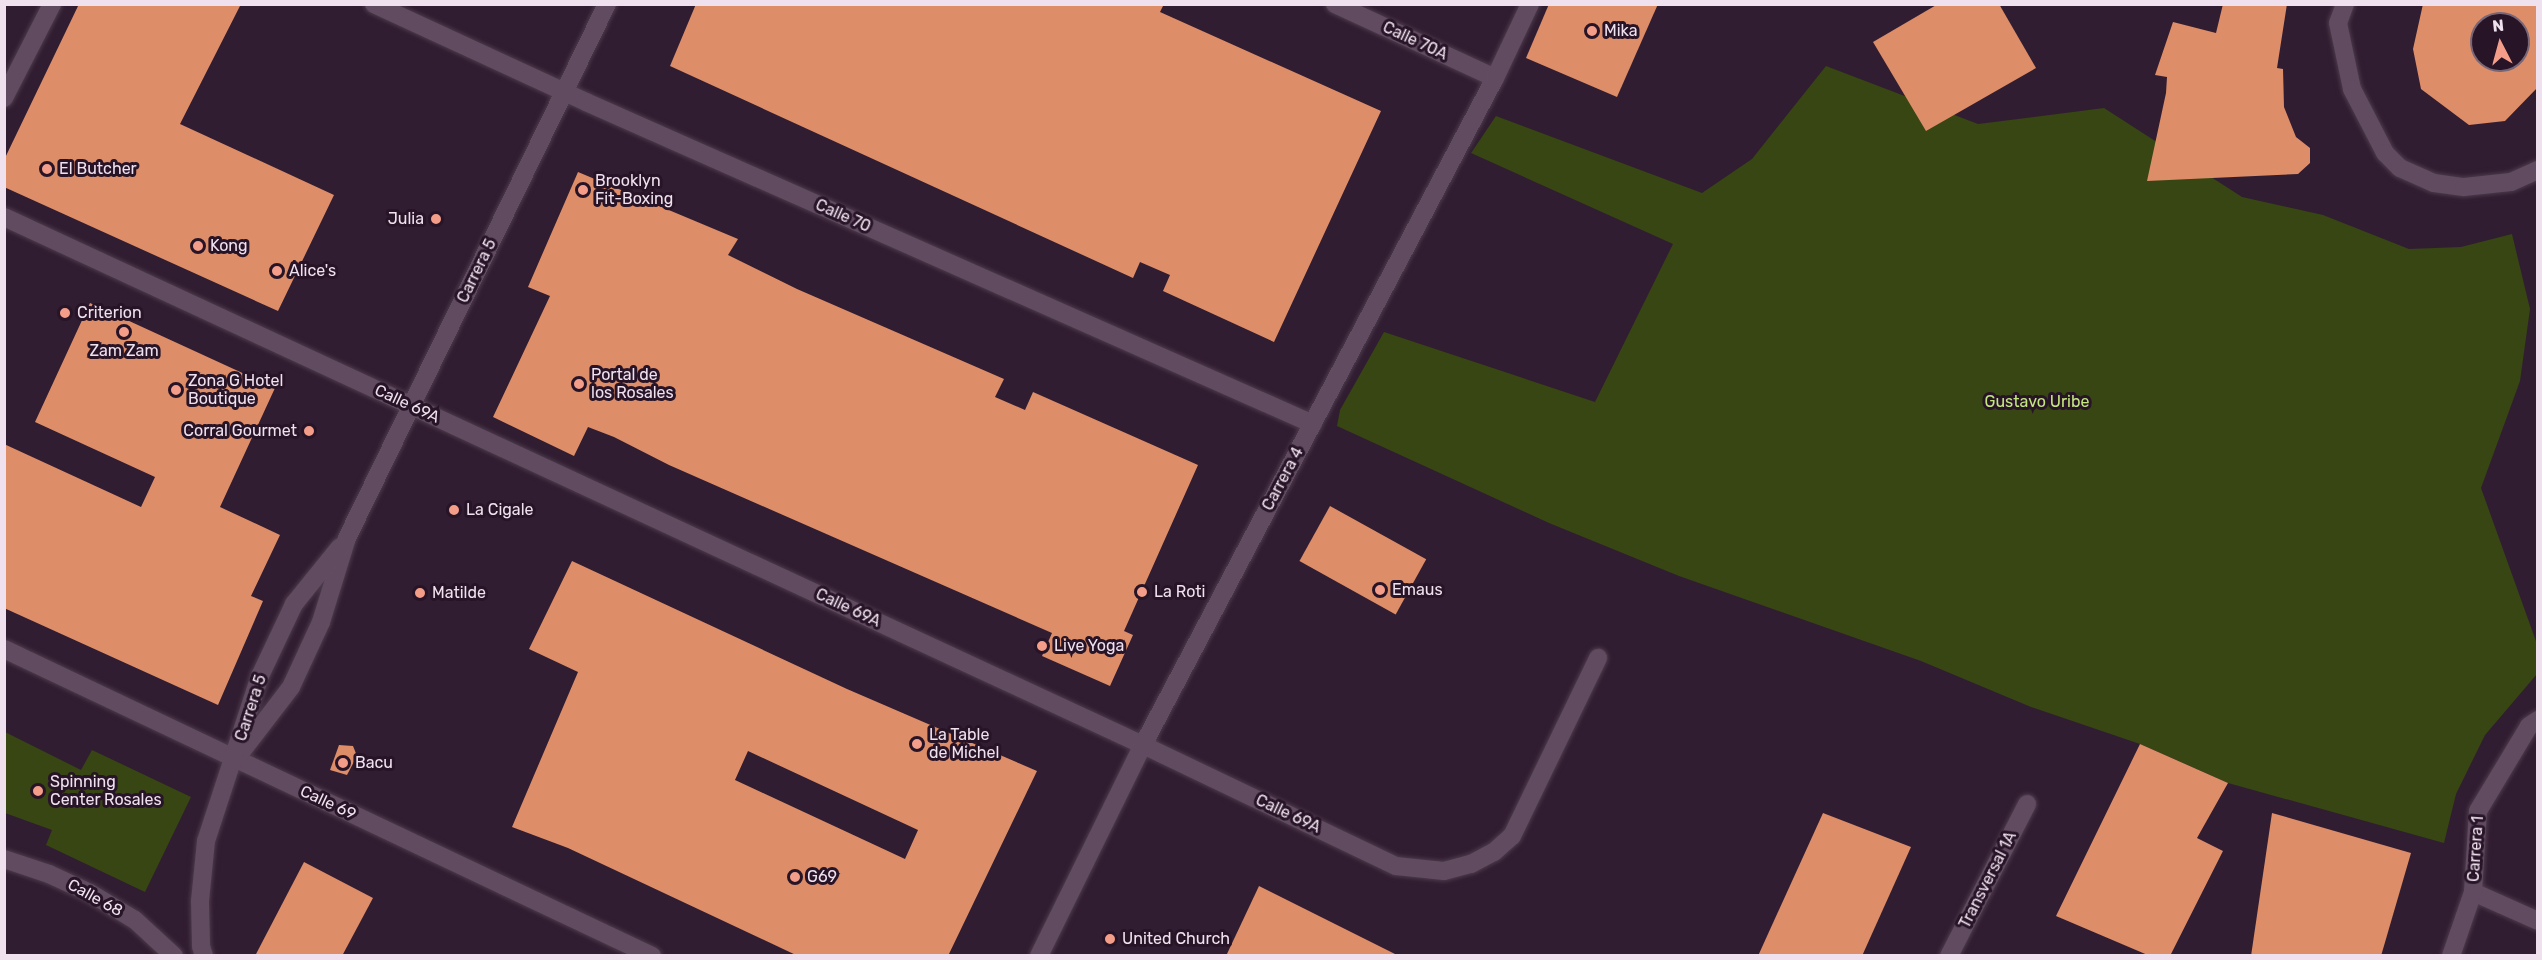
<!DOCTYPE html>
<style>
body{margin:0}
#map{position:relative;width:2542px;height:960px;overflow:hidden;background:#311d31;font-family:Rubik,sans-serif}
div>[style]{position:absolute}
[style*='--x']{left:calc(var(--x)*1px);top:calc(var(--y)*1px);width:calc(var(--w)*1px);rotate:calc(var(--a)*1deg)}
.green>*{inset:0;background:#374613}
.building>*{inset:0;background:#dd8d68;transform-origin:0 0}
.roads{filter:drop-shadow(0 0 2px #4c3b4b) drop-shadow(0 0 2px #4c3b4b)}
.street>*{height:18px;margin:-9px;padding:0 9px;transform-origin:9px;border-radius:9px;background:#614b61}
.secondary>*{height:18px;margin:-9px;padding:0 9px;transform-origin:9px;border-radius:9px;background:#614b61}
.dots>*{width:16px;height:16px;translate:-50% -50%;box-sizing:border-box;border:3px solid #271427;border-radius:50%}
span{translate:-50% -50%;white-space:nowrap;text-align:center;line-height:1.15;-webkit-text-stroke:6px #271427;paint-order:stroke}
.poi-label{font-size:16px;color:#efe1ee}
.left{translate:0 -50%;text-align:left}
.right{translate:-100% -50%;text-align:right}
.street-label{font-size:16px;color:#efe1ee}
.park-label{font-size:16px;color:#c4e87d}
.frame{position:absolute;inset:0;border:6px solid #efe1ee;pointer-events:none}
.north{position:absolute;left:2470px;top:12px;width:60px;height:60px;box-sizing:border-box;background:#271427;border:2px solid #767;border-radius:50%;rotate:354deg;font-size:16px;font-weight:700;line-height:24px;text-align:center;color:#efe1ee}
.north::after{content:'';display:block;margin:auto;width:21px;height:27px;background:#f49e8a;clip-path:polygon(50% 0,100% 100%,50% 72%,0 100%)}
</style>
<div id="map">
<div class="green">
<i style="clip-path:polygon(1826px 66px,1978px 124px,2104px 108px,2242px 197px,2323px 215px,2409px 249px,2461px 247px,2512px 234px,2530px 309px,2520px 381px,2481px 488px,2537px 644px,2537px 674px,2485px 735px,2456px 794px,2444px 843px,2228px 783px,2140px 744px,2031px 707px,1921px 661px,1679px 576px,1549px 523px,1337px 426px,1340px 410px,1384px 332px,1595px 402px,1673px 244px,1471px 153px,1496px 116px,1702px 193px,1752px 159px)"></i>
<i style="clip-path:polygon(5px 732px,81px 770px,92px 750px,191px 797px,145px 892px,46px 845px,52px 830px,5px 813px)"></i>
</div>
<div class="building">
<i style="clip-path:polygon(79px 4px,241px 4px,180px 124px,334px 195px,278px 311px,4px 187px,4px 160px)"></i>
<i style="clip-path:polygon(696px 4px,1164px 4px,1160px 12px,1381px 111px,1274px 342px,1163px 291px,1170px 275px,1140px 262px,1133px 278px,670px 66px)"></i>
<i style="clip-path:polygon(1549px 4px,1658px 4px,1617px 97px,1526px 58px)"></i>
<i style="clip-path:polygon(1938px 4px,1999px 4px,2036px 68px,1926px 131px,1873px 42px)"></i>
<i style="clip-path:polygon(2223px 4px,2287px 4px,2277px 68px,2283px 69px,2284px 107px,2296px 137px,2310px 148px,2310px 163px,2298px 174px,2147px 181px,2166px 93px,2167px 77px,2155px 75px,2173px 22px,2216px 33px)"></i>
<i style="clip-path:polygon(evenodd,2423px 4px,2538px 4px,2538px 87px,2505px 121px,2469px 125px,2421px 89px,2413px 49px,2423px 4px,2482px 24px,2518px 24px,2518px 60px,2482px 60px,2482px 24px)"></i>
<i style="clip-path:polygon(578px 172px,738px 239px,728px 255px,797px 289px,1004px 379px,995px 397px,1025px 410px,1033px 392px,1198px 465px,1124px 631px,1133px 635px,1110px 686px,1042px 656px,1052px 633px,669px 465px,614px 437px,588px 427px,574px 456px,493px 417px,550px 296px,528px 287px)"></i>
<i style="clip-path:polygon(90px 303px,275px 388px,220px 507px,280px 535px,251px 596px,263px 601px,218px 705px,4px 608px,4px 444px,141px 507px,155px 477px,35px 422px)"></i>
<i style="left:1330px;top:506px;width:110px;height:63px;rotate:29deg"></i>
<i style="clip-path:polygon(evenodd,572px 561px,847px 689px,1037px 771px,948px 956px,798px 956px,568px 848px,512px 827px,578px 672px,529px 649px,572px 561px,748px 751px,918px 830px,905px 859px,735px 780px,748px 751px)"></i>
<i style="clip-path:polygon(2140px 744px,2228px 783px,2197px 838px,2223px 851px,2170px 956px,2150px 956px,2056px 916px)"></i>
<i style="clip-path:polygon(339px 745px,353px 746px,357px 756px,347px 775px,330px 770px)"></i>
<i style="clip-path:polygon(1823px 813px,1911px 847px,1862px 956px,1758px 956px)"></i>
<i style="clip-path:polygon(2272px 813px,2411px 853px,2381px 956px,2251px 956px)"></i>
<i style="clip-path:polygon(304px 862px,373px 898px,342px 956px,255px 956px)"></i>
<i style="clip-path:polygon(1259px 886px,1399px 956px,1226px 956px)"></i>
</div>
<div class="roads">
<div class="street">
<i style="--x:374;--y:4;--w:234;--a:24.8"></i>
<i style="--x:586;--y:102;--w:795;--a:23.89"></i>
<i style="--x:1335;--y:4;--w:176;--a:24.8"></i>
<i style="--x:2345;--y:4;--w:20;--a:110"></i>
<i style="--x:2338;--y:23;--w:67;--a:78"></i>
<i style="--x:2352;--y:89;--w:72;--a:62.7"></i>
<i style="--x:2385;--y:153;--w:21;--a:45"></i>
<i style="--x:2400;--y:168;--w:37;--a:24"></i>
<i style="--x:2434;--y:183;--w:30;--a:8"></i>
<i style="--x:2464;--y:187;--w:47;--a:-6.1"></i>
<i style="--x:2511;--y:182;--w:30;--a:-24"></i>
<i style="--x:4;--y:98;--w:106;--a:-62.9"></i>
<i style="--x:4;--y:217;--w:1255;--a:24.87"></i>
<i style="--x:1143;--y:745;--w:280;--a:25.6"></i>
<i style="--x:1396;--y:866;--w:48;--a:5.9"></i>
<i style="--x:1444;--y:871;--w:28;--a:-15"></i>
<i style="--x:1471;--y:864;--w:26;--a:-28"></i>
<i style="--x:1494;--y:852;--w:24;--a:-42"></i>
<i style="--x:1512;--y:836;--w:198;--a:-64.2"></i>
<i style="--x:4;--y:649;--w:717;--a:25.35"></i>
<i style="--x:4;--y:859;--w:47;--a:18.4"></i>
<i style="--x:49;--y:874;--w:45;--a:24.9"></i>
<i style="--x:90;--y:893;--w:52;--a:31"></i>
<i style="--x:135;--y:920;--w:53;--a:42.7"></i>
<i style="--x:2473;--y:892;--w:71;--a:24"></i>
<i style="--x:1949;--y:956;--w:171;--a:-62.8"></i>
<i style="--x:2451;--y:956;--w:68;--a:-71"></i>
<i style="--x:2473;--y:892;--w:81;--a:-86.5"></i>
<i style="--x:2478;--y:811;--w:99;--a:-59"></i>
<i style="--x:2529;--y:726;--w:11;--a:-34"></i>
</div>
<div class="secondary">
<i style="--x:235;--y:760;--w:92;--a:-52.5"></i>
<i style="--x:291;--y:687;--w:72;--a:-65.2"></i>
<i style="--x:321;--y:622;--w:88;--a:-72.8"></i>
<i style="--x:347;--y:538;--w:594;--a:-64.04"></i>
<i style="--x:204;--y:956;--w:10;--a:-107"></i>
<i style="--x:201;--y:946;--w:45;--a:-91.3"></i>
<i style="--x:200;--y:901;--w:60;--a:-84.3"></i>
<i style="--x:206;--y:841;--w:174;--a:-71.9"></i>
<i style="--x:260;--y:676;--w:80;--a:-64.7"></i>
<i style="--x:294;--y:604;--w:73;--a:-51.1"></i>
<i style="--x:1039;--y:956;--w:235;--a:-63.8"></i>
<i style="--x:1143;--y:745;--w:754;--a:-62.18"></i>
<i style="--x:1495;--y:78;--w:82;--a:-64.7"></i>
</div>
</div>
<div class="dots">
<i style="left:1592px;top:31px;background:#f49e8a"></i>
<i style="left:47px;top:169px;background:#f49e8a"></i>
<i style="left:583px;top:190px;background:#f49e8a"></i>
<i style="left:436px;top:219px;background:#f49e8a"></i>
<i style="left:198px;top:246px;background:#f49e8a"></i>
<i style="left:277px;top:271px;background:#f49e8a"></i>
<i style="left:65px;top:313px;background:#f49e8a"></i>
<i style="left:124px;top:332px;background:#f49e8a"></i>
<i style="left:579px;top:384px;background:#f49e8a"></i>
<i style="left:176px;top:390px;background:#f49e8a"></i>
<i style="left:309px;top:431px;background:#f49e8a"></i>
<i style="left:454px;top:510px;background:#f49e8a"></i>
<i style="left:1380px;top:590px;background:#f49e8a"></i>
<i style="left:1142px;top:592px;background:#f49e8a"></i>
<i style="left:420px;top:593px;background:#f49e8a"></i>
<i style="left:1042px;top:646px;background:#f49e8a"></i>
<i style="left:917px;top:744px;background:#f49e8a"></i>
<i style="left:343px;top:763px;background:#f49e8a"></i>
<i style="left:38px;top:791px;background:#f49e8a"></i>
<i style="left:795px;top:877px;background:#f49e8a"></i>
<i style="left:1110px;top:939px;background:#f49e8a"></i>
</div>
<div class="poi-label">
<span class="left" style="left:1604px;top:31px">Mika</span>
<span class="left" style="left:59px;top:169px">El Butcher</span>
<span class="left" style="left:595px;top:190px">Brooklyn<br>Fit-Boxing</span>
<span class="right" style="left:424px;top:219px">Julia</span>
<span class="left" style="left:210px;top:246px">Kong</span>
<span class="left" style="left:289px;top:271px">Alice's</span>
<span class="left" style="left:77px;top:313px">Criterion</span>
<span style="left:124px;top:351px">Zam Zam</span>
<span class="left" style="left:591px;top:384px">Portal de<br>los Rosales</span>
<span class="left" style="left:188px;top:390px">Zona G Hotel<br>Boutique</span>
<span class="right" style="left:297px;top:431px">Corral Gourmet</span>
<span class="left" style="left:466px;top:510px">La Cigale</span>
<span class="left" style="left:1392px;top:590px">Emaus</span>
<span class="left" style="left:1154px;top:592px">La Roti</span>
<span class="left" style="left:432px;top:593px">Matilde</span>
<span class="left" style="left:1054px;top:646px">Live Yoga</span>
<span class="left" style="left:929px;top:744px">La Table<br>de Michel</span>
<span class="left" style="left:355px;top:763px">Bacu</span>
<span class="left" style="left:50px;top:791px">Spinning<br>Center Rosales</span>
<span class="left" style="left:807px;top:877px">G69</span>
<span class="left" style="left:1122px;top:939px">United Church</span>
</div>
<div class="street-label">
<span style="left:1415px;top:41px;rotate:25deg">Calle 70A</span>
<span style="left:843px;top:216px;rotate:24deg">Calle 70</span>
<span style="left:477px;top:271px;rotate:-64deg">Carrera 5</span>
<span style="left:407px;top:404px;rotate:25deg">Calle 69A</span>
<span style="left:1283px;top:479px;rotate:-62deg">Carrera 4</span>
<span style="left:848px;top:608px;rotate:25deg">Calle 69A</span>
<span style="left:251px;top:708px;rotate:-72deg">Carrera 5</span>
<span style="left:328px;top:803px;rotate:25deg">Calle 69</span>
<span style="left:1288px;top:814px;rotate:25deg">Calle 69A</span>
<span style="left:2476px;top:849px;rotate:-86deg">Carrera 1</span>
<span style="left:1988px;top:880px;rotate:-63deg">Transversal 1A</span>
<span style="left:95px;top:898px;rotate:29deg">Calle 68</span>
</div>
<div class="park-label">
<span style="left:2037px;top:402px">Gustavo Uribe</span>
</div>
<div class="frame"></div>
<div class="north">N</div>
</div>
